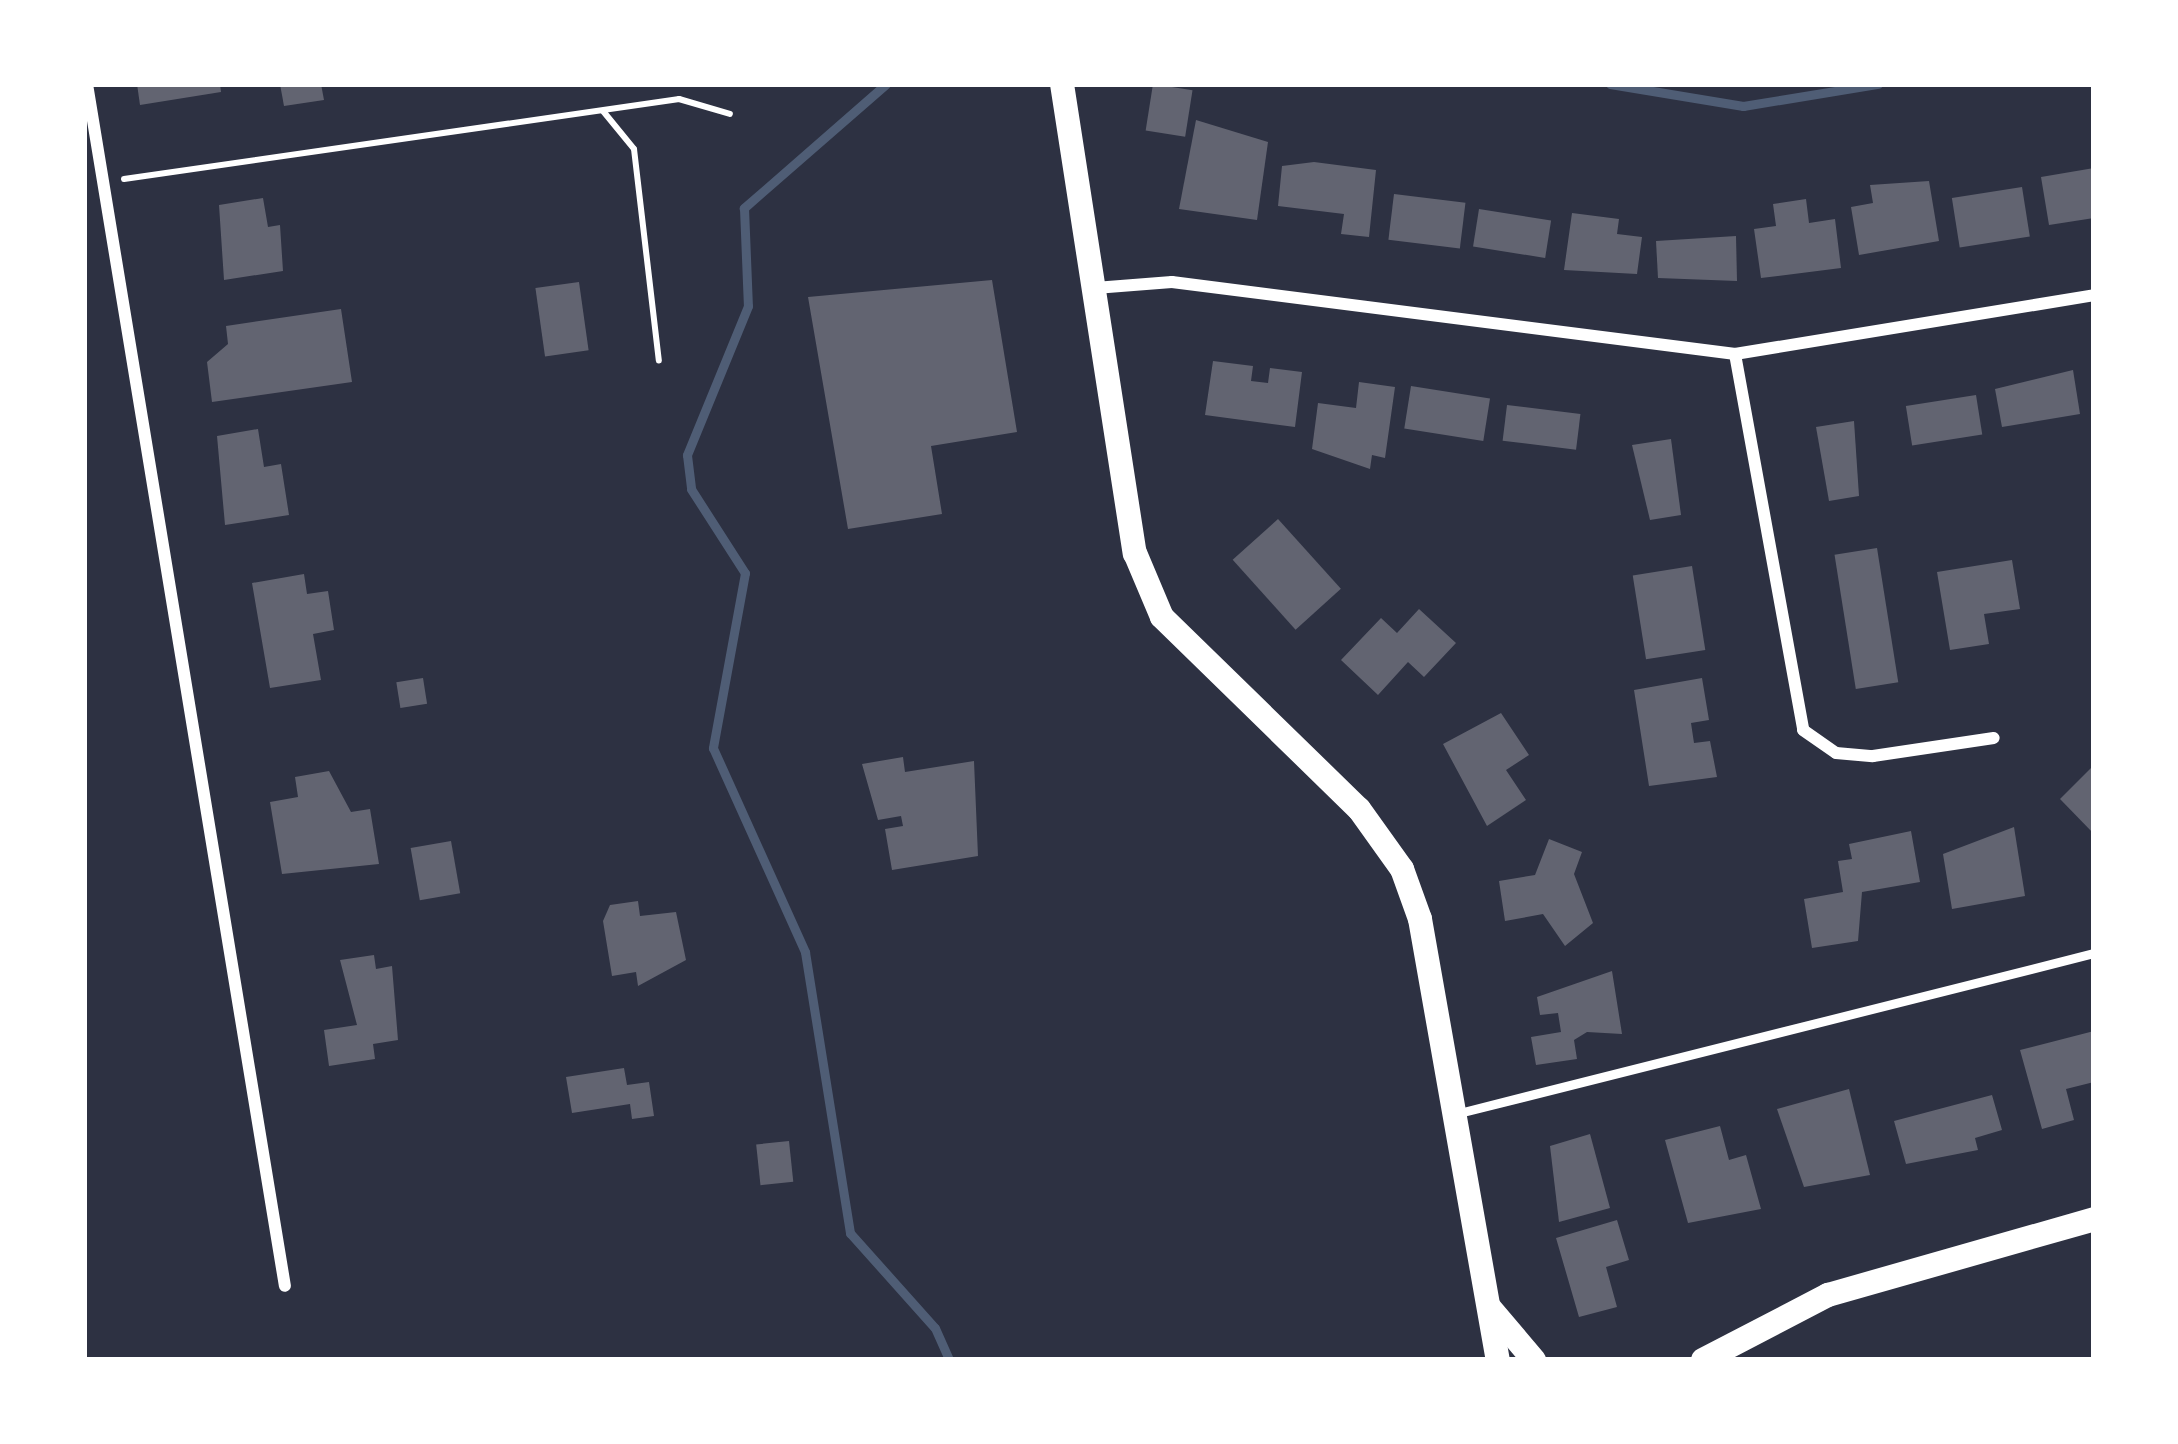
<!DOCTYPE html>
<style>
body{margin:0}
#map{position:relative;width:2178px;height:1444px;overflow:hidden;background:#2d3142;font-family:"Playfair Display",serif}
div>[style]{position:absolute}
[style*='--x']{left:calc(var(--x)*1px);top:calc(var(--y)*1px);width:calc(var(--w)*1px);rotate:calc(var(--a)*1deg)}
.stream>*{height:9px;margin:-4.5px;padding:0 4.5px;transform-origin:4.5px;border-radius:4.5px;background:#4f5d75}
.building>*{inset:0;background:#626471;transform-origin:0 0}
.path>*{height:6px;margin:-3px;padding:0 3px;transform-origin:3px;border-radius:3px;background:#fff}
.service>*{height:9px;margin:-4.5px;padding:0 4.5px;transform-origin:4.5px;border-radius:4.5px;background:#fff}
.minor>*{height:12px;margin:-6px;padding:0 6px;transform-origin:6px;border-radius:6px;background:#fff}
.secondary>*{height:24px;margin:-12px;padding:0 12px;transform-origin:12px;border-radius:12px;background:#fff}
span{translate:-50% -50%;white-space:nowrap;text-align:center;line-height:1.15;-webkit-text-stroke:10px #fff;paint-order:stroke}
.frame{position:absolute;inset:0;border:87px solid #fff;pointer-events:none}
</style>
<div id="map">
<div class="stream">
<i style="--x:886;--y:84;--w:189;--a:138.9"></i>
<i style="--x:744;--y:208;--w:98;--a:87.7"></i>
<i style="--x:748;--y:306;--w:161;--a:112.3"></i>
<i style="--x:687;--y:455;--w:34;--a:83"></i>
<i style="--x:691;--y:489;--w:100;--a:57.3"></i>
<i style="--x:745;--y:573;--w:178;--a:100.4"></i>
<i style="--x:713;--y:748;--w:224;--a:65.7"></i>
<i style="--x:805;--y:952;--w:285;--a:80.9"></i>
<i style="--x:850;--y:1233;--w:127;--a:48.2"></i>
<i style="--x:935;--y:1328;--w:35;--a:66"></i>
<i style="--x:1610;--y:84;--w:135;--a:9.4"></i>
<i style="--x:1743;--y:106;--w:137;--a:-9.3"></i>
</div>
<div class="building">
<i style="clip-path:polygon(137px 84px,220px 84px,221px 92px,140px 105px)"></i>
<i style="clip-path:polygon(280px 84px,321px 84px,324px 100px,284px 106px)"></i>
<i style="left:1153px;top:84px;width:40px;height:47px;rotate:9deg"></i>
<i style="clip-path:polygon(1196px 120px,1268px 142px,1257px 220px,1179px 209px)"></i>
<i style="clip-path:polygon(1314px 162px,1376px 170px,1369px 237px,1341px 234px,1344px 214px,1278px 206px,1282px 166px)"></i>
<i style="clip-path:polygon(2094px 168px,2094px 218px,2049px 225px,2041px 177px)"></i>
<i style="clip-path:polygon(1929px 181px,1939px 241px,1859px 255px,1851px 207px,1873px 203px,1870px 185px)"></i>
<i style="left:2022px;top:187px;width:50px;height:71px;rotate:81deg"></i>
<i style="left:1394px;top:194px;width:72px;height:46px;rotate:7deg"></i>
<i style="clip-path:polygon(263px 198px,268px 227px,280px 225px,283px 271px,224px 280px,219px 205px)"></i>
<i style="clip-path:polygon(1806px 199px,1809px 223px,1835px 219px,1841px 268px,1761px 278px,1754px 229px,1776px 226px,1773px 204px)"></i>
<i style="left:1479px;top:209px;width:73px;height:38px;rotate:9deg"></i>
<i style="clip-path:polygon(1572px 213px,1619px 219px,1617px 234px,1642px 237px,1637px 274px,1564px 270px)"></i>
<i style="clip-path:polygon(1736px 236px,1737px 281px,1658px 278px,1656px 241px)"></i>
<i style="clip-path:polygon(992px 280px,1017px 432px,931px 446px,942px 514px,848px 529px,808px 297px)"></i>
<i style="left:579px;top:282px;width:69px;height:44px;rotate:82deg"></i>
<i style="clip-path:polygon(341px 309px,352px 382px,212px 402px,207px 362px,228px 344px,226px 326px)"></i>
<i style="clip-path:polygon(1213px 361px,1253px 366px,1251px 381px,1268px 383px,1270px 368px,1302px 372px,1295px 427px,1205px 415px)"></i>
<i style="clip-path:polygon(2073px 370px,2080px 414px,2002px 427px,1995px 389px)"></i>
<i style="clip-path:polygon(1359px 382px,1395px 387px,1385px 458px,1372px 455px,1370px 469px,1312px 449px,1318px 403px,1356px 408px)"></i>
<i style="left:1411px;top:386px;width:80px;height:43px;rotate:9deg"></i>
<i style="left:1976px;top:395px;width:40px;height:71px;rotate:81deg"></i>
<i style="left:1507px;top:405px;width:74px;height:36px;rotate:7deg"></i>
<i style="clip-path:polygon(1854px 421px,1859px 496px,1829px 501px,1816px 427px)"></i>
<i style="clip-path:polygon(258px 429px,264px 467px,281px 464px,289px 515px,225px 525px,217px 436px)"></i>
<i style="clip-path:polygon(1671px 439px,1681px 515px,1650px 520px,1632px 445px)"></i>
<i style="left:1278px;top:519px;width:94px;height:61px;rotate:48deg"></i>
<i style="left:1877px;top:548px;width:136px;height:43px;rotate:81deg"></i>
<i style="clip-path:polygon(2012px 560px,2020px 609px,1984px 614px,1989px 644px,1950px 650px,1937px 572px)"></i>
<i style="left:1692px;top:566px;width:85px;height:60px;rotate:81deg"></i>
<i style="clip-path:polygon(304px 574px,307px 594px,328px 591px,334px 630px,313px 634px,321px 680px,270px 688px,252px 583px)"></i>
<i style="clip-path:polygon(1419px 609px,1456px 643px,1424px 677px,1408px 662px,1378px 695px,1341px 660px,1381px 618px,1397px 633px)"></i>
<i style="left:423px;top:678px;width:26px;height:27px;rotate:81deg"></i>
<i style="clip-path:polygon(1702px 678px,1709px 720px,1691px 723px,1694px 743px,1710px 741px,1717px 777px,1649px 786px,1634px 690px)"></i>
<i style="clip-path:polygon(1501px 713px,1529px 755px,1506px 770px,1526px 800px,1487px 826px,1443px 744px)"></i>
<i style="clip-path:polygon(903px 757px,905px 772px,974px 761px,978px 856px,892px 870px,885px 829px,903px 826px,901px 816px,878px 820px,862px 764px)"></i>
<i style="clip-path:polygon(2094px 765px,2094px 834px,2060px 799px)"></i>
<i style="clip-path:polygon(329px 771px,351px 812px,370px 809px,379px 864px,282px 874px,270px 802px,298px 797px,295px 777px)"></i>
<i style="clip-path:polygon(2014px 827px,2025px 896px,1952px 909px,1943px 854px)"></i>
<i style="clip-path:polygon(1911px 831px,1920px 882px,1862px 892px,1858px 941px,1812px 948px,1804px 899px,1843px 892px,1838px 861px,1852px 859px,1849px 844px)"></i>
<i style="clip-path:polygon(1549px 839px,1582px 852px,1574px 874px,1593px 923px,1565px 946px,1543px 914px,1505px 921px,1499px 881px,1535px 875px)"></i>
<i style="left:451px;top:841px;width:53px;height:41px;rotate:80deg"></i>
<i style="clip-path:polygon(638px 901px,640px 916px,676px 912px,686px 960px,638px 986px,636px 972px,612px 976px,603px 921px,610px 905px)"></i>
<i style="clip-path:polygon(374px 955px,376px 969px,392px 966px,398px 1040px,373px 1044px,375px 1059px,329px 1066px,324px 1030px,357px 1025px,340px 960px)"></i>
<i style="clip-path:polygon(1612px 971px,1622px 1034px,1587px 1032px,1574px 1040px,1577px 1059px,1536px 1065px,1531px 1037px,1561px 1032px,1558px 1013px,1540px 1015px,1537px 997px)"></i>
<i style="clip-path:polygon(2094px 1031px,2094px 1082px,2066px 1089px,2074px 1120px,2042px 1129px,2020px 1050px)"></i>
<i style="clip-path:polygon(624px 1068px,627px 1085px,649px 1082px,654px 1116px,632px 1119px,630px 1104px,572px 1113px,566px 1077px)"></i>
<i style="clip-path:polygon(1849px 1089px,1870px 1175px,1804px 1187px,1777px 1109px)"></i>
<i style="clip-path:polygon(1992px 1095px,2002px 1130px,1975px 1138px,1978px 1150px,1906px 1164px,1894px 1121px)"></i>
<i style="clip-path:polygon(1720px 1126px,1729px 1160px,1746px 1155px,1761px 1209px,1688px 1223px,1665px 1140px)"></i>
<i style="clip-path:polygon(1590px 1134px,1610px 1208px,1559px 1222px,1550px 1146px)"></i>
<i style="left:789px;top:1141px;width:41px;height:33px;rotate:84deg"></i>
<i style="clip-path:polygon(1617px 1220px,1629px 1260px,1606px 1267px,1617px 1307px,1579px 1317px,1556px 1238px)"></i>
</div>
<div class="path">
<i style="--x:603;--y:111;--w:49;--a:50.8"></i>
<i style="--x:634;--y:149;--w:213;--a:83.3"></i>
<i style="--x:124;--y:179;--w:561;--a:-8.2"></i>
<i style="--x:679;--y:99;--w:53;--a:16.4"></i>
</div>
<div class="service">
<i style="--x:1459;--y:1113;--w:655;--a:-14.14"></i>
</div>
<div class="minor">
<i style="--x:87;--y:84;--w:1218;--a:80.65"></i>
<i style="--x:1095;--y:288;--w:77;--a:-4.5"></i>
<i style="--x:1172;--y:282;--w:568;--a:7.29"></i>
<i style="--x:1735;--y:354;--w:364;--a:-9.3"></i>
<i style="--x:1735;--y:354;--w:382;--a:79.7"></i>
<i style="--x:1803;--y:730;--w:40;--a:34.9"></i>
<i style="--x:1836;--y:753;--w:37;--a:5"></i>
<i style="--x:1873;--y:756;--w:122;--a:-8.5"></i>
</div>
<div class="secondary">
<i style="--x:1062;--y:84;--w:475;--a:81.2"></i>
<i style="--x:1135;--y:553;--w:69;--a:67.1"></i>
<i style="--x:1162;--y:617;--w:275;--a:44.3"></i>
<i style="--x:1359;--y:809;--w:74;--a:54.4"></i>
<i style="--x:1402;--y:869;--w:53;--a:70.2"></i>
<i style="--x:1420;--y:919;--w:448;--a:80"></i>
<i style="--x:1489;--y:1307;--w:70;--a:49.7"></i>
<i style="--x:1703;--y:1360;--w:141;--a:-27.5"></i>
<i style="--x:1828;--y:1295;--w:277;--a:-15.9"></i>
</div>
<div class="frame"></div>
</div>
